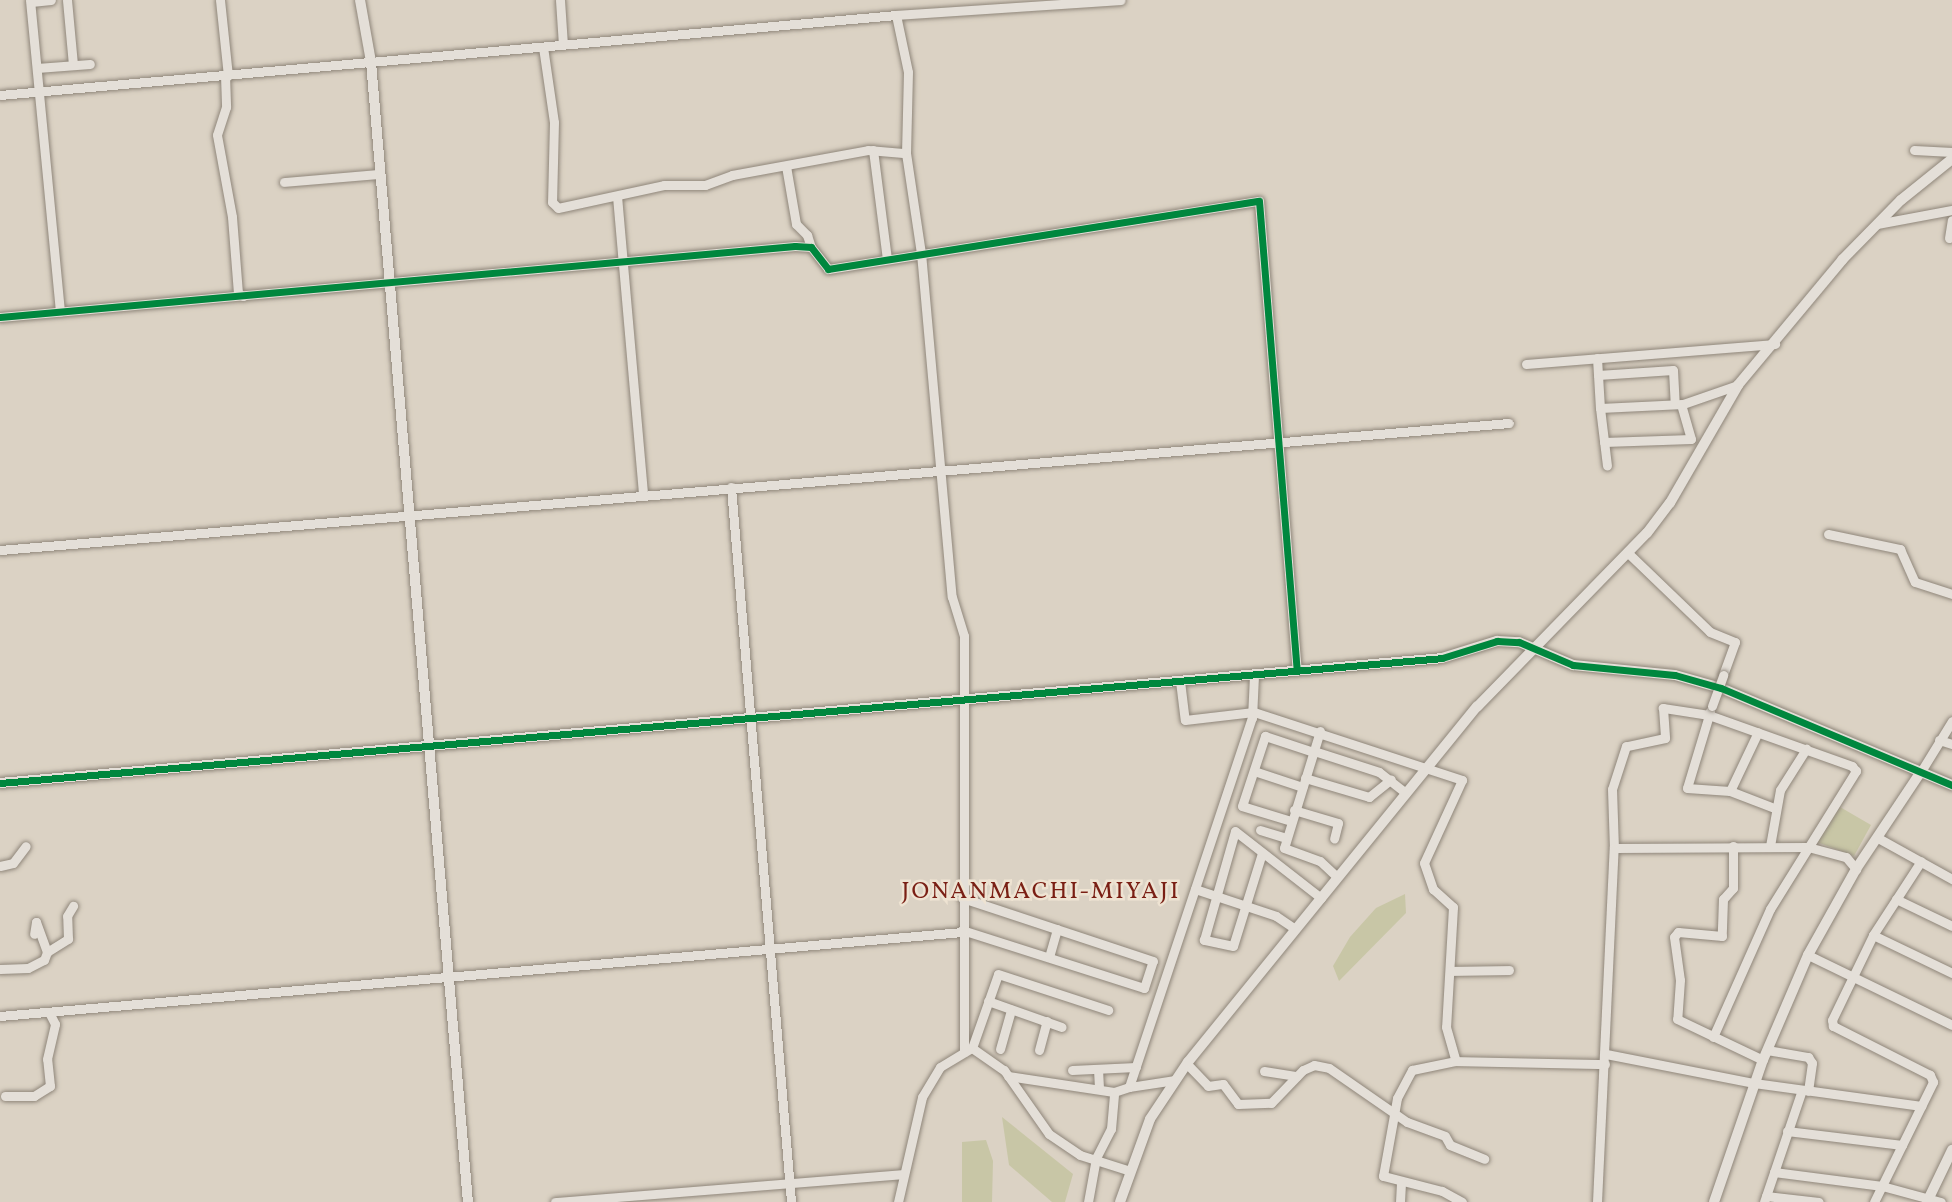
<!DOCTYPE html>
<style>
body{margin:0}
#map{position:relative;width:1952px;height:1202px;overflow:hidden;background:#dbd2c4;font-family:Vollkorn,serif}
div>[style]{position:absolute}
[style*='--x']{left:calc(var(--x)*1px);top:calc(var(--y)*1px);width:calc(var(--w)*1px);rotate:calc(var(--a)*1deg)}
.green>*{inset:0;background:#c8c6a6}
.roads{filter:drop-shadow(0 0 2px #8f867a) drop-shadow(0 0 2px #8f867a)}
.minor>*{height:9px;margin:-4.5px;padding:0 4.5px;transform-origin:4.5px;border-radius:4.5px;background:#e4dfd8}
.tertiary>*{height:10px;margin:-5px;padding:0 5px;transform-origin:5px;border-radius:5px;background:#e4dfd8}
.bridges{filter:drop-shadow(0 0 2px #8f867a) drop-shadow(0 0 2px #8f867a)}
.minor-bridge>*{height:9px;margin:-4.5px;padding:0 4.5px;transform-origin:4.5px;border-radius:4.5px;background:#e4dfd8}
.cycleway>*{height:7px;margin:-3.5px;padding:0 3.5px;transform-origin:3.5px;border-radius:3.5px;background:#00873e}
span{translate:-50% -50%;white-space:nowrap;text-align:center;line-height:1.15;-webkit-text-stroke:5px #eee3d2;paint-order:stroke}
.quarter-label{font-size:24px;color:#7a1f14;letter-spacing:2px}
</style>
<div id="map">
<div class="green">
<i style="clip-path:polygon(1840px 807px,1871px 825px,1854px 856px,1817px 842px)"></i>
<i style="clip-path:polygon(1405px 894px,1406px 913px,1339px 981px,1333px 966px,1350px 937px,1376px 908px)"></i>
<i style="clip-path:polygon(1002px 1117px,1073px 1174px,1065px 1202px,1052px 1202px,1009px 1165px)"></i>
<i style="clip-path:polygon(986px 1140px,993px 1161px,992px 1202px,962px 1202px,962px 1142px)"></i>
</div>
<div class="roads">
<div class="minor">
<i style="--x:30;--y:0;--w:313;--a:84.5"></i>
<i style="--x:67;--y:0;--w:65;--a:84.7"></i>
<i style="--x:220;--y:0;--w:76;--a:84"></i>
<i style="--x:560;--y:0;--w:45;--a:86.2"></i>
<i style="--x:31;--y:2;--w:20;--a:-6"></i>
<i style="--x:896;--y:15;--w:58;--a:78.1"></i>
<i style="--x:908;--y:72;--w:81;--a:91.4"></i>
<i style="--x:906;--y:153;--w:101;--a:81.5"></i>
<i style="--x:921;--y:253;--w:345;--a:84.9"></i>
<i style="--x:952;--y:597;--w:41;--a:72.9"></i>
<i style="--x:964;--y:636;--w:416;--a:90"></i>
<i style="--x:543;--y:47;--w:76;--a:81.7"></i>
<i style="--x:554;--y:122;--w:80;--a:91.4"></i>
<i style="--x:552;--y:202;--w:8;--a:45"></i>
<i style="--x:558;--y:208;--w:108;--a:-12.2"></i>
<i style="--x:664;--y:185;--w:41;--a:0"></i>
<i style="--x:705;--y:185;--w:29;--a:-20"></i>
<i style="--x:732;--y:175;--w:138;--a:-10.4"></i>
<i style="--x:868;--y:150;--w:38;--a:5"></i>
<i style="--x:37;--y:68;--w:53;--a:-4.3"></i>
<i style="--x:225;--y:75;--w:32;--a:88"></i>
<i style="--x:226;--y:107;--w:29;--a:108"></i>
<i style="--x:217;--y:135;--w:83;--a:79.6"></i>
<i style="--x:232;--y:217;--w:76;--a:85.5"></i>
<i style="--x:238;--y:293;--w:6;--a:31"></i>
<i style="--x:0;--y:95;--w:900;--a:-5.1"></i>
<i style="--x:896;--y:15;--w:225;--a:-3.8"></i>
<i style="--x:873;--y:150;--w:110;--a:82.7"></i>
<i style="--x:1914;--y:150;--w:38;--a:3"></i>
<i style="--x:786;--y:166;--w:59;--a:80.2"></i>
<i style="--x:796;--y:224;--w:16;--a:45"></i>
<i style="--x:807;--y:235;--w:13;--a:72"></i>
<i style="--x:284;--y:182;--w:96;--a:-4.8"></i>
<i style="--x:617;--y:196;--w:299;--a:85"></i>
<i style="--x:1877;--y:224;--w:76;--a:-10.6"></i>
<i style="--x:1949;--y:238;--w:18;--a:-81"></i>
<i style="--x:0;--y:317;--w:798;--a:-5.1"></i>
<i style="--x:795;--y:246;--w:16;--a:4"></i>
<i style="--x:811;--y:247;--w:28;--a:52"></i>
<i style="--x:828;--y:269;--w:436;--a:-9"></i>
<i style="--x:1259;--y:201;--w:471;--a:85.4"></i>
<i style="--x:1597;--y:358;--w:50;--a:86.6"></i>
<i style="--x:1600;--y:408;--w:83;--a:-2.8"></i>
<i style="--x:1683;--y:404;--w:58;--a:-19.1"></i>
<i style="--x:1526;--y:364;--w:250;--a:-4.6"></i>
<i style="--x:1598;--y:375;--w:75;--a:-3.8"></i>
<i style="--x:1673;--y:370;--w:34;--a:87"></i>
<i style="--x:1600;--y:408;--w:58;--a:83.1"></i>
<i style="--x:1604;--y:442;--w:87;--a:-2"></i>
<i style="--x:1691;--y:439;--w:36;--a:-106"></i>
<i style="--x:731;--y:487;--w:718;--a:85.2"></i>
<i style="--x:1828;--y:534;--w:74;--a:11.8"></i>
<i style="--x:1900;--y:549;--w:36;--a:66"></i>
<i style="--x:1915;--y:582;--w:39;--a:18"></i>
<i style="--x:0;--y:550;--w:1514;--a:-4.81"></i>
<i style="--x:1627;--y:552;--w:115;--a:43.9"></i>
<i style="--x:1710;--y:632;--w:27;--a:22"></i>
<i style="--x:1735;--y:642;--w:35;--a:110"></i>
<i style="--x:1180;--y:681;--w:39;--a:83"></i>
<i style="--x:1185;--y:720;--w:69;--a:-6.6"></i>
<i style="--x:1254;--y:712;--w:219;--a:18.1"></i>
<i style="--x:1462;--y:780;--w:91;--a:114.6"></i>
<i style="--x:1424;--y:863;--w:28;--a:71"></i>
<i style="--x:1433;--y:889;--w:27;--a:42"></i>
<i style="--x:1453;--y:907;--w:120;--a:93.3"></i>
<i style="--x:1446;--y:1027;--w:35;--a:74"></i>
<i style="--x:1710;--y:711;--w:4;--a:104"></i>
<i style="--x:1709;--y:715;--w:47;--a:-171.3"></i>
<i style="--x:1663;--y:708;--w:30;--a:86"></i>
<i style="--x:1665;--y:738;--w:40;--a:168"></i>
<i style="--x:1626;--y:746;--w:45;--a:108"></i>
<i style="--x:1612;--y:789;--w:59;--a:88.1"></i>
<i style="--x:1614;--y:848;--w:194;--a:-0.3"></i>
<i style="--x:1808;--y:847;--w:39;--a:15"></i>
<i style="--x:1846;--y:857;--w:16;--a:50"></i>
<i style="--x:1320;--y:731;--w:122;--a:107.1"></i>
<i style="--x:1284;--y:848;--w:38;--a:20"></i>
<i style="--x:1320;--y:861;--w:23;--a:43"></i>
<i style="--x:1939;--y:740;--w:14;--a:17"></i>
<i style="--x:1314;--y:751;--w:68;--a:17.9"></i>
<i style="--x:1379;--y:772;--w:34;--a:38"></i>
<i style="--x:1254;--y:771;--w:51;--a:18.4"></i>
<i style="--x:1920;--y:773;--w:61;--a:-58.4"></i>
<i style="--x:1305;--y:778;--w:67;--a:16.5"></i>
<i style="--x:1369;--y:797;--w:28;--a:-39"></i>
<i style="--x:1730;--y:791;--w:65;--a:-64.6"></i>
<i style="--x:1294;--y:810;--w:46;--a:16.5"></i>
<i style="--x:1338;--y:823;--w:16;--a:104"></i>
<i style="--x:1291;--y:821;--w:51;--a:-163"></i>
<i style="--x:1242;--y:806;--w:74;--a:-71.8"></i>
<i style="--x:1265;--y:736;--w:51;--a:18.4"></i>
<i style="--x:1260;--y:830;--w:27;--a:17"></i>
<i style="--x:1878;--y:838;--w:85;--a:29"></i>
<i style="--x:1733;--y:846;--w:42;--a:90"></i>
<i style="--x:1733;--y:888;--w:15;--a:132"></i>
<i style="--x:1723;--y:899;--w:37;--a:92"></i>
<i style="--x:1722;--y:936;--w:44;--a:-174.8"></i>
<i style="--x:1678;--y:932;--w:6;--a:129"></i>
<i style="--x:1674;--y:937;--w:43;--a:82.1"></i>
<i style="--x:1680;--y:980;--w:39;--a:94"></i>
<i style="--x:1677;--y:1019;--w:95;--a:25.5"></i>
<i style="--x:1770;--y:846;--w:57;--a:-79.9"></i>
<i style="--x:1780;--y:790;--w:49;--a:-57.6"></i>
<i style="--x:1262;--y:853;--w:97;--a:107.3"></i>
<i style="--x:1233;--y:946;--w:30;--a:-168"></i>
<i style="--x:1204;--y:940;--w:113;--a:-74.1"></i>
<i style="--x:1235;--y:831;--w:109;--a:37.9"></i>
<i style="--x:0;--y:866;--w:13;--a:-13"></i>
<i style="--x:13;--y:863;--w:21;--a:-53"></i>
<i style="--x:1195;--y:889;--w:85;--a:18.4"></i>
<i style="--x:1276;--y:916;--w:23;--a:34"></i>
<i style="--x:1896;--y:899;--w:62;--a:25.7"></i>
<i style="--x:962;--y:930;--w:191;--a:17.7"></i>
<i style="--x:1144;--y:988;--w:28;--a:-72"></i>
<i style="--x:1153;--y:961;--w:201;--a:-161.7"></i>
<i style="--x:1873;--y:935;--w:88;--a:25.7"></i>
<i style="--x:47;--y:952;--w:25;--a:-32"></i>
<i style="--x:68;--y:939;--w:23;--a:-92"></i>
<i style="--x:67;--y:916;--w:12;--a:-59"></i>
<i style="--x:1808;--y:955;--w:160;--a:25.9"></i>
<i style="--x:1049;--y:957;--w:29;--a:-74"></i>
<i style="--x:0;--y:969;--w:28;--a:-2"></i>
<i style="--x:28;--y:968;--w:18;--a:-27"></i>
<i style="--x:44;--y:960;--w:9;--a:-69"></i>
<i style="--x:47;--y:952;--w:32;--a:-110"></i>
<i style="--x:36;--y:922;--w:12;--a:99"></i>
<i style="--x:1451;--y:971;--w:58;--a:-1"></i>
<i style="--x:988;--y:1001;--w:78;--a:19.4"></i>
<i style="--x:0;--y:1016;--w:966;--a:-4.99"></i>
<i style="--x:1713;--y:1037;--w:140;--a:-66"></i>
<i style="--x:1770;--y:909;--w:163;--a:-58.1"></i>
<i style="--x:1856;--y:771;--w:6;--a:-129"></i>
<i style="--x:1852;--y:766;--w:152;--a:-160.4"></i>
<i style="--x:1709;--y:715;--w:76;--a:106.8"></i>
<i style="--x:1687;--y:788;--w:43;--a:4"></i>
<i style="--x:1730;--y:791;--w:47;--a:21.1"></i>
<i style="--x:972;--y:1048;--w:78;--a:-70.6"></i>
<i style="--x:998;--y:974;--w:116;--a:18.1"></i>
<i style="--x:1000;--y:1049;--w:41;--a:-74.2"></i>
<i style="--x:1039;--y:1050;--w:30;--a:-75"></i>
<i style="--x:1767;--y:1050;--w:42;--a:9.7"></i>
<i style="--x:1808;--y:1057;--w:7;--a:56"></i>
<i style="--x:1812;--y:1063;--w:28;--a:98"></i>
<i style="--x:1606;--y:1054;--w:151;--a:11.1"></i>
<i style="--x:1754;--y:1083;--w:169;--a:7.8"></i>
<i style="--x:1187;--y:1064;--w:30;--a:46"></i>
<i style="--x:1208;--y:1086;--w:15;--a:-8"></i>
<i style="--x:1223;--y:1084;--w:25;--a:53"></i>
<i style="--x:1238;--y:1104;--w:33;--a:-2"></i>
<i style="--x:1271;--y:1103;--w:46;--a:-45.9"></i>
<i style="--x:1303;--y:1070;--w:12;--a:-24"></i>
<i style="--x:1314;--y:1065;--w:15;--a:11"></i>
<i style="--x:1329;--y:1068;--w:95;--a:34.7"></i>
<i style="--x:1407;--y:1122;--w:40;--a:20.2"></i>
<i style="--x:1445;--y:1136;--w:10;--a:61"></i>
<i style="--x:1450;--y:1145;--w:37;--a:22"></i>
<i style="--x:1098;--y:1069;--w:20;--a:87"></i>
<i style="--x:1072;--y:1070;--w:64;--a:-2.7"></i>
<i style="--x:1264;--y:1071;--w:33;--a:9"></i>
<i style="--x:1008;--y:1076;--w:107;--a:8.6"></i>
<i style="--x:1175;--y:1080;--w:47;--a:171.3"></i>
<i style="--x:1129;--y:1087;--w:389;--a:-71.6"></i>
<i style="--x:1252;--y:718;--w:43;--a:-87.3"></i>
<i style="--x:5;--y:1096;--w:29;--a:0"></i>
<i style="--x:34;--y:1096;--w:19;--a:-32"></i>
<i style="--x:50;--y:1086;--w:27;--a:-96"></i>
<i style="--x:47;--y:1059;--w:36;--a:-77"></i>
<i style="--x:55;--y:1024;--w:13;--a:-117"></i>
<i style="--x:1787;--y:1131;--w:116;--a:6.9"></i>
<i style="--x:1774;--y:1172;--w:109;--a:7.4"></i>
<i style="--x:1882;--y:1186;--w:61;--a:15.2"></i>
<i style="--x:1766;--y:1196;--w:53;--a:6.5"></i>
<i style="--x:555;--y:1202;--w:349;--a:-4.6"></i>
<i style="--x:898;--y:1202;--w:108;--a:-77.1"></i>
<i style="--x:922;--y:1097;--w:35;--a:-59"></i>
<i style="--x:940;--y:1067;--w:37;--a:-31"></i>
<i style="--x:972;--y:1048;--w:39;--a:35"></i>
<i style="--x:1004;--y:1070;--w:78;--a:54.9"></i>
<i style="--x:1049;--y:1134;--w:37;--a:34"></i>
<i style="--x:1080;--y:1155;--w:52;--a:17.7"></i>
<i style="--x:1088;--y:1202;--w:45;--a:-79.7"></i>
<i style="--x:1096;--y:1158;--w:33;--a:-63"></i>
<i style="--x:1111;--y:1129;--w:37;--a:-85"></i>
<i style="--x:1114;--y:1092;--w:16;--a:-18"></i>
<i style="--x:1400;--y:1202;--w:19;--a:-87"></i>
<i style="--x:1462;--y:1202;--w:23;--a:-151"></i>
<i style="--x:1442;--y:1191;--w:61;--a:-165.7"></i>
<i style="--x:1383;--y:1176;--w:79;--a:-79.8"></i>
<i style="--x:1397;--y:1098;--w:32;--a:-62"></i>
<i style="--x:1412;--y:1070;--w:45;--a:-11.6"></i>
<i style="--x:1456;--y:1061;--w:149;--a:1.2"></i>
<i style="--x:1597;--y:1202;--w:354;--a:-87.3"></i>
<i style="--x:1764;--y:1202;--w:118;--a:-71.3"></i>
<i style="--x:1874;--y:1202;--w:134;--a:-63.8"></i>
<i style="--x:1933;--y:1082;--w:8;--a:-113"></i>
<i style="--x:1930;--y:1075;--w:109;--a:-153.2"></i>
<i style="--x:1833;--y:1026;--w:6;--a:-99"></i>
<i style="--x:1832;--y:1020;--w:94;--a:-64.2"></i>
<i style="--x:1873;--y:935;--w:88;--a:-57"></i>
</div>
<div class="tertiary">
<i style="--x:360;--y:0;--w:63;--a:79.9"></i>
<i style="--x:371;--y:62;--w:1144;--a:85.14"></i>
<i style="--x:0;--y:783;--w:1447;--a:-4.95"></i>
<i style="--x:1442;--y:658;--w:58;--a:-17.2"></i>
<i style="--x:1497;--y:641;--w:22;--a:3"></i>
<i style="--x:1519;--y:642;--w:59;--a:23.1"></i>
<i style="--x:1573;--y:665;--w:102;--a:5.6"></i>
<i style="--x:1675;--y:675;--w:48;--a:15.8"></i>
<i style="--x:1721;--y:688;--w:251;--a:22.8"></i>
<i style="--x:1120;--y:1202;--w:88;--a:-70.1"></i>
<i style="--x:1150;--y:1119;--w:69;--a:-56.3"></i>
<i style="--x:1188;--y:1062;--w:458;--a:-50.9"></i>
<i style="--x:1477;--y:707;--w:243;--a:-45.7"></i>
<i style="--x:1647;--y:533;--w:38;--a:-53"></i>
<i style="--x:1670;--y:503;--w:136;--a:-60"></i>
<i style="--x:1738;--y:385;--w:163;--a:-50.2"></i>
<i style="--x:1842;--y:260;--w:84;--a:-45.5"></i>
<i style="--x:1901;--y:200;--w:65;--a:-38.8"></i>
<i style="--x:1714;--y:1202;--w:150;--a:-71"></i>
<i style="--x:1763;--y:1060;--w:114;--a:-66.8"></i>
<i style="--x:1808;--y:955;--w:98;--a:-60.8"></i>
<i style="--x:1856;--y:869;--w:115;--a:-56.3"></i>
<i style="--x:1927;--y:1202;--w:58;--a:-64.3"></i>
</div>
</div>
<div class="bridges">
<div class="minor-bridge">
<i style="--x:1712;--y:706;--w:33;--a:-70"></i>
</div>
</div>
<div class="cycleway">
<i style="--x:0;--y:317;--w:798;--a:-5.1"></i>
<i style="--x:795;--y:246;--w:16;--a:4"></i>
<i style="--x:811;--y:247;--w:28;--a:52"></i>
<i style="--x:828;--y:269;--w:436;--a:-9"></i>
<i style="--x:1259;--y:201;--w:471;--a:85.4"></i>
<i style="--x:0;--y:783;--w:1447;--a:-4.95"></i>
<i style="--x:1442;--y:658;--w:58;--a:-17.2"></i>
<i style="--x:1497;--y:641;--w:22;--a:3"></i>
<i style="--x:1519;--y:642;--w:59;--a:23.1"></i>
<i style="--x:1573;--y:665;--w:102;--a:5.6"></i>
<i style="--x:1675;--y:675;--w:48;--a:15.8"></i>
<i style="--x:1721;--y:688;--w:251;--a:22.8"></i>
</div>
<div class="quarter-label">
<span style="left:1041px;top:893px">JONANMACHI-MIYAJI</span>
</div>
</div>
